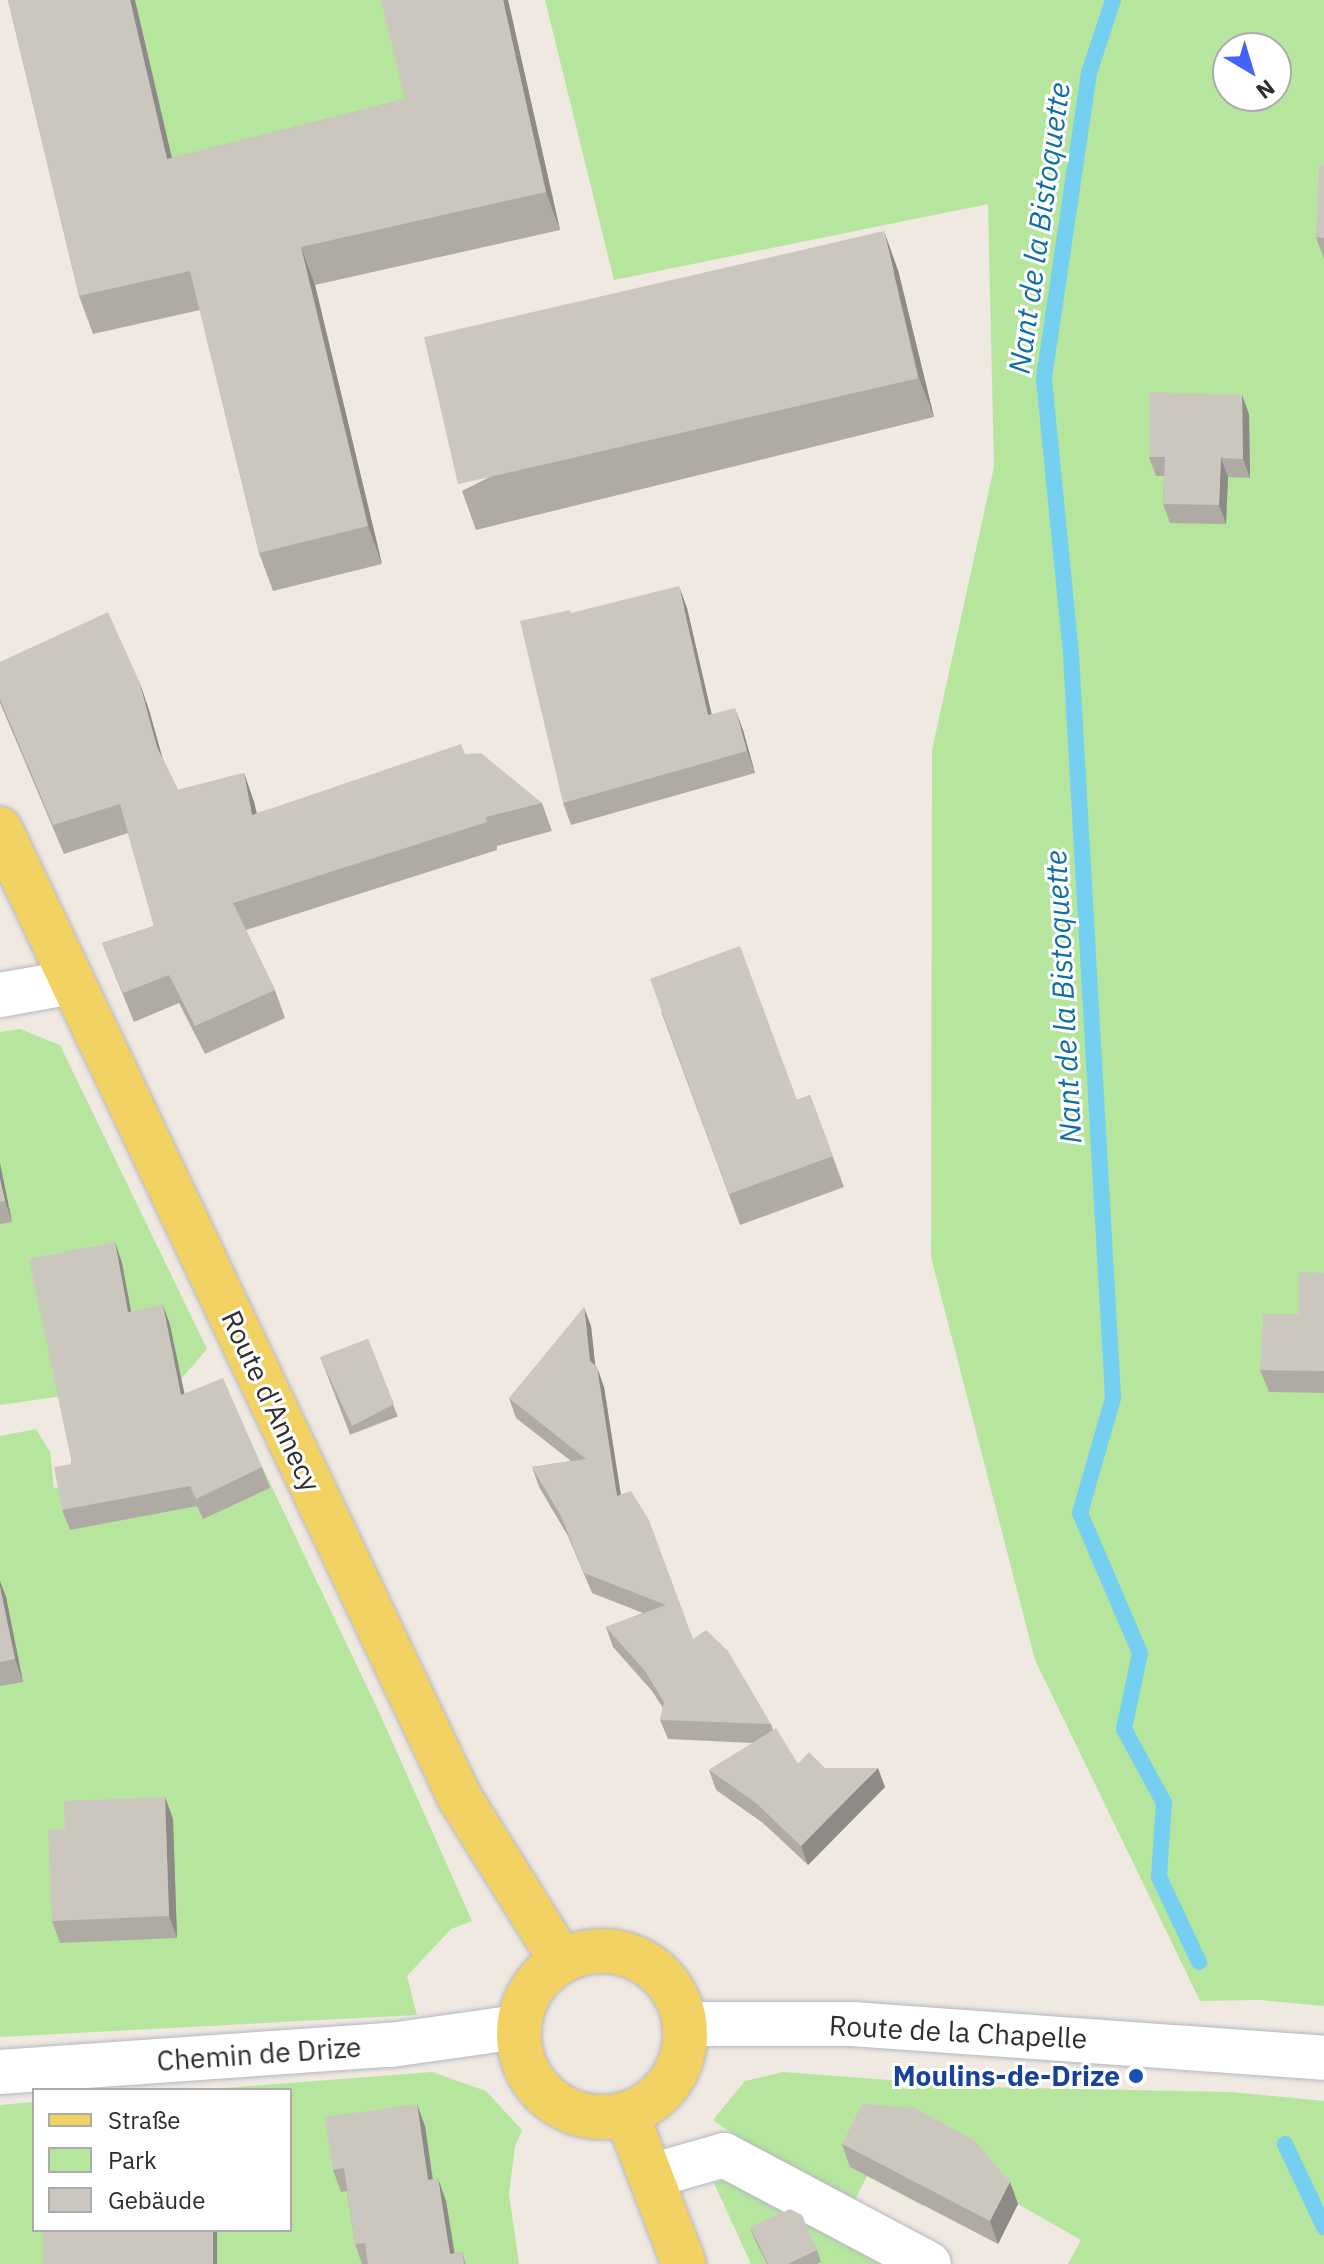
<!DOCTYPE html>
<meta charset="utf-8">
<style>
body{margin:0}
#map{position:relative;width:1324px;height:2264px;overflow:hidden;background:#efe9e1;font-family:"IBM Plex Sans",sans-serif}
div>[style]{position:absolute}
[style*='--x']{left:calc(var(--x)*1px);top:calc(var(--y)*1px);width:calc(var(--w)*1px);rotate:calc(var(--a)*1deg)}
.green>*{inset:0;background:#b6e59e}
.stream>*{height:16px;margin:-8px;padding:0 8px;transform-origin:8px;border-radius:8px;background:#75cff0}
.roads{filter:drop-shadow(0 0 2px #b4b7c1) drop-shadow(0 0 2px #b4b7c1)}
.minor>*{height:44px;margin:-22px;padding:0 22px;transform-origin:22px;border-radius:22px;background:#fff}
.major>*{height:44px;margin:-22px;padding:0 22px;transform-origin:22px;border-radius:22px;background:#f2d163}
.major>.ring{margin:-22px;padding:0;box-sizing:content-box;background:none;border:44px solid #f2d163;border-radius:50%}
.wall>*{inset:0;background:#afaba4;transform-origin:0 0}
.shaded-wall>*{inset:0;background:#8e8b86;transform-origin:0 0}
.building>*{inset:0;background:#cbc7bf;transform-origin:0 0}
.dots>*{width:22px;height:22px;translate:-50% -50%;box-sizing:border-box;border:4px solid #fff;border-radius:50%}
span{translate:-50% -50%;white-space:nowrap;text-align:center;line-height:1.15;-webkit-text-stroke:6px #fff;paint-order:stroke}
.street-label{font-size:28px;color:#2e2e2e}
.transit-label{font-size:28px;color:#164399;font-weight:700}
.right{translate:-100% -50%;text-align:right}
.water-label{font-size:30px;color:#0d6fa3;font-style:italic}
.legend{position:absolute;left:32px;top:2088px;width:260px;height:144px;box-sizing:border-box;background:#fff;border:2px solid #ababab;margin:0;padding:10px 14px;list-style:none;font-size:24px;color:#2e2e2e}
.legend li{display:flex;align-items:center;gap:16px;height:40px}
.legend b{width:40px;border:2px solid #ababab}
.north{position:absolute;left:1212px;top:32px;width:80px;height:80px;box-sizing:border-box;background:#fff;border:2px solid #ababab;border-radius:50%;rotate:142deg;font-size:22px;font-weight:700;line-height:32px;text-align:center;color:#2e2e2e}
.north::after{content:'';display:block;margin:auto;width:28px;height:36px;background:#4264fb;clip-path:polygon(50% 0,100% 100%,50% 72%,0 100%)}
</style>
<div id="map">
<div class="green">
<i style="clip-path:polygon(135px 0,386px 0,419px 137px,181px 197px)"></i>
<i style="clip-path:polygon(evenodd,545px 0,1324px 0,1324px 2006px,1260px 2000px,1200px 2001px,1035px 1660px,931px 1257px,932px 750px,994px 467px,988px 204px,614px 280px,545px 0,1228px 48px,1276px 48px,1276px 96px,1228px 96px,1228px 48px)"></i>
<i style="clip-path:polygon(20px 1029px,60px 1045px,207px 1349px,181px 1379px,0 1405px,0 1032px)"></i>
<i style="clip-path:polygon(230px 1399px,379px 1712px,472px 1921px,451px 1929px,407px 1976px,417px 2015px,0 2037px,0 1436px,36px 1429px,50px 1452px,54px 1488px,122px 1476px)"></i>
<i style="clip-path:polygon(432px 2072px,486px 2091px,522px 2130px,515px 2146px,509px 2194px,519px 2264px,0 2264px,0 2105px,34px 2102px,34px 2230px,290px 2230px,290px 2090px,199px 2090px)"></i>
<i style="clip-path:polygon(783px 2072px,983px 2087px,1232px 2092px,1324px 2101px,1324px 2264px,1068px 2264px,1081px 2240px,1018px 2204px,983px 2163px,952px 2148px,923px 2206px,867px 2176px,853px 2204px,760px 2153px,713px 2120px,745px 2081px)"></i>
<i style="clip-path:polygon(730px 2179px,892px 2264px,751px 2264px,714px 2183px)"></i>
</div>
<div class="stream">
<i style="--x:1113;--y:0;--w:77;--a:108.2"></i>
<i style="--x:1089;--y:73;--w:309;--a:98.4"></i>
<i style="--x:1044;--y:379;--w:277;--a:84.4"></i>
<i style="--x:1071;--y:655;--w:744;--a:86.76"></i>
<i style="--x:1113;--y:1398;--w:120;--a:106"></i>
<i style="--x:1080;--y:1513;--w:152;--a:66.8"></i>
<i style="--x:1140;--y:1653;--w:78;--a:101.9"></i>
<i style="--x:1124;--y:1729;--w:84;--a:61.6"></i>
<i style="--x:1164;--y:1803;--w:74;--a:93.9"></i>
<i style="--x:1159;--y:1877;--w:94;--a:64.8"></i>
<i style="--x:1285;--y:2144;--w:92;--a:64.8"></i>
</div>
<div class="roads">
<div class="minor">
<i style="--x:0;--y:995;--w:73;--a:-10.2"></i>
<i style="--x:687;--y:2024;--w:165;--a:0"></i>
<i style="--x:852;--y:2024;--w:473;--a:4.1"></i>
<i style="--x:0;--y:2072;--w:392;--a:-4"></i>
<i style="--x:391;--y:2045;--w:128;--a:-8.1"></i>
<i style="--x:651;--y:2176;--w:76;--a:-16"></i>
<i style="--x:724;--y:2155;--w:232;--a:28"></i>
</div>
<div class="major">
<i style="--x:0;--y:829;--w:1073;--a:64.61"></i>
<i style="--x:460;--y:1798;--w:192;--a:58"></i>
<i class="ring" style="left:519px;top:1951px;width:122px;height:122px"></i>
<i style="--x:627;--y:2115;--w:160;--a:69.1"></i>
</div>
</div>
<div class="wall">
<i style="clip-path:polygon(8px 0,135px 0,172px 158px,405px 99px,508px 0,560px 230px,315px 285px,382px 564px,273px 591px,259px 553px,200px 310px,93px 334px,79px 296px)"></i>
<i style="clip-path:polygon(1324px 166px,1324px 259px,1316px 237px)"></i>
<i style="clip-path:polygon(898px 270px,934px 417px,476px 530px,462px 491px)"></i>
<i style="clip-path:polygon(1249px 414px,1250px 478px,1228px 477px,1226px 524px,1170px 523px,1163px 504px,1164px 476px,1156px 476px,1149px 457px)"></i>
<i style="clip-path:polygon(687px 608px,711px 714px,743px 730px,755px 773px,571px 825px,563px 803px,572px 613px)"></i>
<i style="clip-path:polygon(0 662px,139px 681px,149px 710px,163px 759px,178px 790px,244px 773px,254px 802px,257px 813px,465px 754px,542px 803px,552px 831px,497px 846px,497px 850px,246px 930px,275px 990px,285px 1018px,205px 1054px,179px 1003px,134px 1022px,102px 943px,154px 926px,128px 833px,64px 854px,0 703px)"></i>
<i style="clip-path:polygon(661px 1011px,797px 1100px,810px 1095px,844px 1187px,740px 1225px)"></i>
<i style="clip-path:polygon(0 1163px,12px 1222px,0 1224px)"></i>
<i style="clip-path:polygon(115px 1242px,122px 1263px,131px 1312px,163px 1305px,170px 1325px,184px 1394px,262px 1467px,270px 1488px,203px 1519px,197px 1506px,70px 1530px,62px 1510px)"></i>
<i style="clip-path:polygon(1324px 1273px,1324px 1393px,1269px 1392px,1260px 1370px,1299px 1314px)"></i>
<i style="clip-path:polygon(591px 1326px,595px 1366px,604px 1387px,621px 1495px,693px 1639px,771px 1724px,773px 1730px,798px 1764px,825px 1768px,885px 1787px,808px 1865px,763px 1823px,716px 1790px,709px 1770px,753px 1743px,668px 1739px,660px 1720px,663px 1708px,652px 1691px,613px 1647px,606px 1627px,643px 1613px,592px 1593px,568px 1536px,539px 1487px,532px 1467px,571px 1461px,516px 1418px,509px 1398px)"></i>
<i style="left:368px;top:1339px;width:83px;height:51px;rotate:69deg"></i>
<i style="clip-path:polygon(0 1581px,6px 1597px,23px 1682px,0 1686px)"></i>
<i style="clip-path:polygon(165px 1797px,173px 1819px,177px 1938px,60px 1943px,52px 1921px,65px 1829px)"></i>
<i style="clip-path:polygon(425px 2126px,433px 2179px,446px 2201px,455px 2253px,462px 2252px,466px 2264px,362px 2264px,355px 2244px,347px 2191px,341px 2192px,333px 2170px)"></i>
<i style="clip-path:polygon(842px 2144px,1010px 2182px,1018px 2204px,998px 2244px,850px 2167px)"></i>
<i style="clip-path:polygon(750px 2227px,817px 2250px,821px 2262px,817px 2264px,767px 2264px,754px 2238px)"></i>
</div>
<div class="shaded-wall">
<i style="clip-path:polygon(130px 0,135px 0,181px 197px,167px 159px)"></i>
<i style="clip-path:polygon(503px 0,508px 0,560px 230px,546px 192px)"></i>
<i style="clip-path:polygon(884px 231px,898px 270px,934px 417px,919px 378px)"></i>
<i style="clip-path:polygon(301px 247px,315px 285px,382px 564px,368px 526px)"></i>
<i style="clip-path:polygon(1242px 395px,1249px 414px,1250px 478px,1243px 459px)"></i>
<i style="clip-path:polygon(1221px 458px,1228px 477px,1226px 524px,1219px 505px)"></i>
<i style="clip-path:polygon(679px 586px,687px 608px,717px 737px,708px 715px)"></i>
<i style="clip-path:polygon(139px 681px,149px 710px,167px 775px,157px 747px)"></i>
<i style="clip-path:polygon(735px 708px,743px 730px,755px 773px,747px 751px)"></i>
<i style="clip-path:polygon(244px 773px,254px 802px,263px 843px,252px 815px)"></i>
<i style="clip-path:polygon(0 1163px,12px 1222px,5px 1201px,0 1179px)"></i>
<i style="clip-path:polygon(115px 1242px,122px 1263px,135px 1333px,128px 1312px)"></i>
<i style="clip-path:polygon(163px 1305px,170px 1325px,189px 1415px,181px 1395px)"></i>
<i style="clip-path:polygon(584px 1307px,591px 1326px,597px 1381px,590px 1361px)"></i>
<i style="clip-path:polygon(597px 1367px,604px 1387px,624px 1516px,617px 1496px)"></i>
<i style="clip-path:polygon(0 1581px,6px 1597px,23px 1682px,15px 1659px,0 1587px)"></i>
<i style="clip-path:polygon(878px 1768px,885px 1787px,808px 1865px,801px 1846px)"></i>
<i style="clip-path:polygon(165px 1797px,173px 1819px,177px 1938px,169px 1916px)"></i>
<i style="clip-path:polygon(417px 2104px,425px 2126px,436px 2203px,428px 2180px)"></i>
<i style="clip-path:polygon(438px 2178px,446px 2201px,456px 2264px,450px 2254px)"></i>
<i style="clip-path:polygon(1010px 2182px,1018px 2204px,998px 2244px,990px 2221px)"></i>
<i style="left:213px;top:2230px;width:4px;height:34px"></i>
</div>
<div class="building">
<i style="clip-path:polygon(8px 0,130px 0,167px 159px,405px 99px,381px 0,503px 0,546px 192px,301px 247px,368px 526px,259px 553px,190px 271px,79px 296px)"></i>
<i style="clip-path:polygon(1319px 165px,1324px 166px,1324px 238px,1316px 237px)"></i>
<i style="left:884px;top:231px;width:151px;height:472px;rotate:77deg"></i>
<i style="clip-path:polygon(1149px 392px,1242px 395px,1243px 459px,1221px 458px,1219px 505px,1163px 504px,1165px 457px,1149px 457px)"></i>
<i style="clip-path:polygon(679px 586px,708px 715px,735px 708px,747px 751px,563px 803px,520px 621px,570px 610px,571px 613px)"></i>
<i style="clip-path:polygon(108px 612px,139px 681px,157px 747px,178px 790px,244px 773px,252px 815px,461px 744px,465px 754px,481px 753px,542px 803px,486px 817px,487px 822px,233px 903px,275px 990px,195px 1026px,169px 975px,123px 993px,102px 943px,154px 926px,120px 804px,53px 825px,0 699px,0 662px)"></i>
<i style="clip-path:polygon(740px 946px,797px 1100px,810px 1095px,833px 1156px,729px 1194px,650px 979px)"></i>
<i style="clip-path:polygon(0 1179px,5px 1201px,0 1202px)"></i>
<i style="clip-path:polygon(115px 1242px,128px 1312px,163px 1305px,181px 1395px,223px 1378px,262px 1467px,196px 1499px,190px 1486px,62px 1510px,54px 1467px,72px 1464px,29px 1259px)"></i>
<i style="clip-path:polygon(1299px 1272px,1324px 1273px,1324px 1371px,1260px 1370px,1263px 1314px,1299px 1314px)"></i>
<i style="clip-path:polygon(584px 1307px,590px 1361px,597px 1367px,617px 1496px,631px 1491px,649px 1520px,693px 1639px,706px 1630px,728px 1651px,771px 1724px,660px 1720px,664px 1702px,645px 1671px,606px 1627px,666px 1605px,584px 1573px,561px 1516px,532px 1467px,586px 1459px,509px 1398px)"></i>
<i style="clip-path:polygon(368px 1339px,394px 1404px,352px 1426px,320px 1357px)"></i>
<i style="clip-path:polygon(0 1587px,15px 1659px,0 1662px)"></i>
<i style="clip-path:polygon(776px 1728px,798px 1764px,809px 1752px,825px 1768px,878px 1768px,801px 1846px,756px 1803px,709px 1770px)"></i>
<i style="clip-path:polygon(165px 1797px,169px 1916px,52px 1921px,48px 1829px,65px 1829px,64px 1801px)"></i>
<i style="clip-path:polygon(417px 2104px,428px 2180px,438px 2178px,450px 2254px,462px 2252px,464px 2264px,368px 2264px,365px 2243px,355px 2244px,344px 2168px,333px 2170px,325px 2117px)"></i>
<i style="clip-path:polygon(862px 2104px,915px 2108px,975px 2141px,1010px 2182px,990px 2221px,842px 2144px)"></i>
<i style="clip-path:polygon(790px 2209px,802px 2215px,817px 2250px,788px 2264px,768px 2264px,750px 2227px)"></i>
<i style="left:43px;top:2230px;width:170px;height:35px"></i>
</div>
<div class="dots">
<i style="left:1136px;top:2076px;background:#1a4fb4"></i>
</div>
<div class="street-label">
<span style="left:271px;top:1401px;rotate:65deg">Route d'Annecy</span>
<span style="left:958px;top:2032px;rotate:3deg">Route de la Chapelle</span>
<span style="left:259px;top:2054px;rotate:-4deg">Chemin de Drize</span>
</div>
<div class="transit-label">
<span class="right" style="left:1120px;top:2076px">Moulins-de-Drize</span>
</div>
<div class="water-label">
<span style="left:1039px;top:228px;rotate:-82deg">Nant de la Bistoquette</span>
<span style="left:1063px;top:997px;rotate:-93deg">Nant de la Bistoquette</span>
</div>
<ul class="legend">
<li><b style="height:10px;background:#f2d163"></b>Straße</li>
<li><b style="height:22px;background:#b6e59e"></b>Park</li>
<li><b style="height:22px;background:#cbc7bf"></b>Gebäude</li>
</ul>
<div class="north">N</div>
</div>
